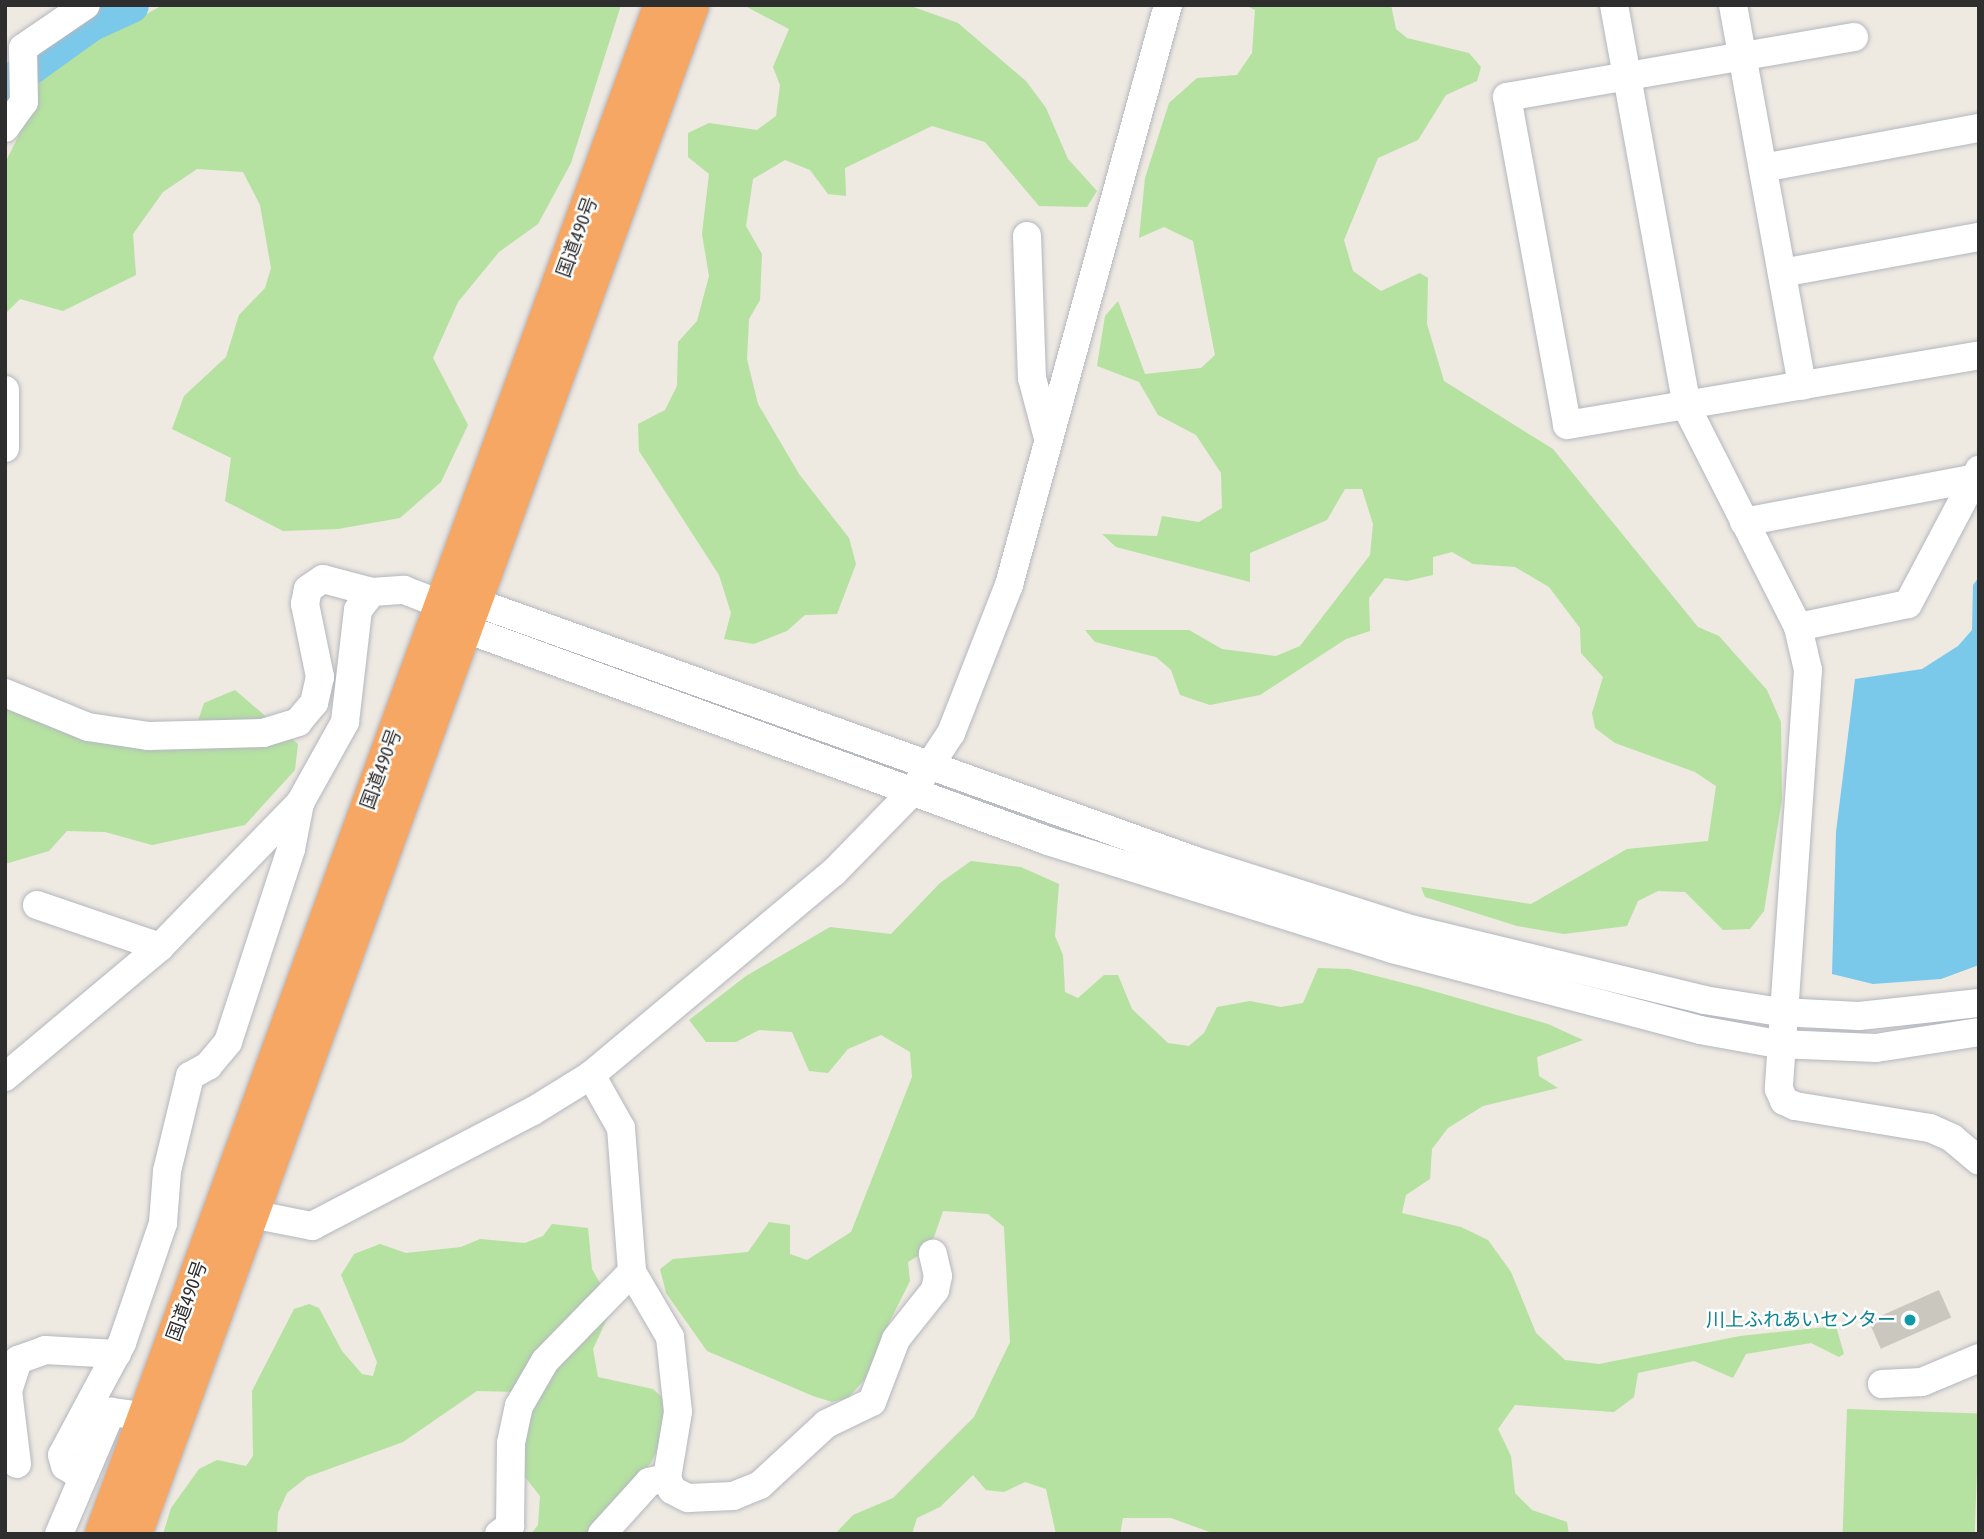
<!DOCTYPE html>
<meta charset="utf-8">
<style>
body{margin:0}
#map{position:relative;width:1984px;height:1539px;overflow:hidden;background:#eee9e1;font-family:"Asap Condensed","Noto Sans JP",sans-serif}
div>[style]{position:absolute}
[style*='--x']{left:calc(var(--x)*1px);top:calc(var(--y)*1px);width:calc(var(--w)*1px);rotate:calc(var(--a)*1deg)}
.green>*{inset:0;background:#b5e1a1;transform-origin:0 0}
.water>*{inset:0;background:#7bc9ea}
.river>*{height:35px;margin:-17.5px;padding:0 17.5px;transform-origin:17.5px;border-radius:17.5px;background:#7bc9ea}
.building>*{inset:0;background:#cac7bf;transform-origin:0 0}
.roads{filter:drop-shadow(0 0 2px #b4b7c0) drop-shadow(0 0 2px #b4b7c0)}
.minor>*{height:28px;margin:-14px;padding:0 14px;transform-origin:14px;border-radius:14px;background:#fff}
.highway>*{height:38px;margin:-19px;padding:0 19px;transform-origin:19px;border-radius:19px;background:#f7a764}
.dots>*{width:19px;height:19px;translate:-50% -50%;box-sizing:border-box;border:4px solid #fff;border-radius:50%}
span{translate:-50% -50%;white-space:nowrap;text-align:center;line-height:1.15;-webkit-text-stroke:5px #fff;paint-order:stroke}
.street-label{font-size:19px;color:#2e2e2e}
.culture-label{font-size:19px;color:#0d838f}
.right{translate:-100% -50%;text-align:right}
.frame{position:absolute;inset:0;border:7px solid #2e2e2e;pointer-events:none}
</style>
<div id="map">
<div class="green">
<i style="clip-path:polygon(163px 5px,621px 5px,571px 163px,538px 224px,499px 252px,458px 302px,433px 358px,468px 425px,441px 482px,400px 518px,338px 529px,283px 531px,225px 501px,231px 458px,172px 429px,184px 396px,226px 357px,239px 315px,265px 288px,271px 268px,260px 205px,243px 172px,197px 169px,163px 192px,133px 234px,136px 275px,63px 311px,20px 299px,5px 314px,5px 163px,37px 99px,38px 73px)"></i>
<i style="clip-path:polygon(743px 5px,908px 5px,958px 23px,1026px 81px,1046px 108px,1068px 159px,1097px 191px,1087px 207px,1039px 206px,985px 142px,932px 126px,845px 168px,846px 196px,828px 194px,810px 170px,785px 160px,753px 179px,746px 226px,762px 254px,760px 300px,749px 319px,747px 359px,758px 404px,799px 474px,849px 538px,856px 564px,837px 614px,805px 615px,787px 631px,754px 644px,724px 639px,731px 613px,719px 575px,639px 451px,638px 424px,665px 410px,677px 386px,678px 342px,697px 321px,709px 276px,702px 234px,709px 174px,688px 157px,688px 133px,709px 123px,757px 130px,776px 116px,780px 85px,773px 67px,789px 29px)"></i>
<i style="clip-path:polygon(1245px 5px,1391px 5px,1396px 29px,1407px 38px,1469px 53px,1481px 67px,1477px 81px,1446px 95px,1418px 140px,1378px 158px,1344px 240px,1353px 271px,1381px 291px,1420px 273px,1428px 278px,1427px 324px,1444px 381px,1553px 449px,1698px 627px,1719px 636px,1767px 690px,1781px 722px,1782px 799px,1764px 911px,1750px 929px,1723px 930px,1685px 892px,1658px 891px,1638px 901px,1627px 926px,1564px 934px,1517px 926px,1425px 897px,1421px 887px,1531px 904px,1627px 849px,1708px 841px,1716px 786px,1695px 772px,1615px 743px,1595px 728px,1592px 713px,1603px 677px,1581px 653px,1580px 628px,1549px 587px,1515px 567px,1473px 564px,1452px 552px,1433px 557px,1433px 575px,1407px 581px,1385px 578px,1369px 598px,1370px 631px,1346px 639px,1260px 695px,1210px 705px,1180px 695px,1171px 670px,1156px 657px,1095px 642px,1085px 630px,1189px 630px,1222px 649px,1276px 656px,1300px 646px,1370px 555px,1373px 524px,1362px 489px,1345px 489px,1327px 520px,1250px 553px,1250px 582px,1116px 547px,1102px 534px,1157px 536px,1162px 516px,1199px 522px,1222px 508px,1221px 473px,1196px 435px,1158px 415px,1139px 382px,1097px 366px,1105px 316px,1118px 301px,1145px 374px,1201px 368px,1215px 355px,1193px 241px,1164px 227px,1139px 238px,1145px 178px,1169px 103px,1197px 78px,1237px 75px,1252px 53px,1255px 10px)"></i>
<i style="clip-path:polygon(235px 690px,298px 744px,295px 770px,245px 825px,152px 845px,105px 832px,67px 831px,49px 851px,5px 864px,5px 701px,191px 742px,204px 703px)"></i>
<i style="clip-path:polygon(971px 861px,1021px 867px,1059px 884px,1055px 936px,1063px 955px,1065px 992px,1078px 998px,1104px 975px,1118px 975px,1132px 1009px,1168px 1043px,1189px 1046px,1204px 1033px,1217px 1007px,1250px 1001px,1281px 1007px,1303px 1003px,1318px 968px,1349px 969px,1423px 988px,1548px 1024px,1583px 1040px,1537px 1057px,1539px 1076px,1558px 1088px,1483px 1106px,1448px 1128px,1432px 1149px,1430px 1179px,1406px 1195px,1402px 1213px,1461px 1227px,1488px 1240px,1511px 1272px,1536px 1333px,1565px 1360px,1599px 1364px,1740px 1336px,1836px 1326px,1844px 1354px,1839px 1357px,1811px 1343px,1746px 1354px,1733px 1378px,1694px 1361px,1638px 1373px,1634px 1397px,1614px 1412px,1515px 1405px,1498px 1429px,1511px 1456px,1515px 1493px,1532px 1510px,1567px 1522px,1569px 1534px,1215px 1534px,1171px 1518px,1123px 1518px,1120px 1534px,1056px 1534px,1046px 1489px,1025px 1482px,1004px 1492px,986px 1490px,973px 1475px,940px 1507px,917px 1518px,912px 1534px,835px 1534px,853px 1515px,893px 1498px,974px 1417px,1010px 1342px,1004px 1227px,988px 1214px,943px 1211px,930px 1249px,908px 1262px,910px 1281px,881px 1339px,875px 1368px,848px 1398px,832px 1402px,813px 1396px,707px 1351px,666px 1293px,660px 1269px,673px 1259px,748px 1252px,769px 1222px,790px 1225px,790px 1254px,807px 1260px,851px 1232px,912px 1077px,910px 1052px,881px 1035px,848px 1049px,828px 1073px,809px 1071px,792px 1032px,759px 1030px,736px 1042px,706px 1042px,689px 1020px,746px 976px,830px 927px,891px 934px,940px 883px)"></i>
<i style="clip-path:polygon(552px 1224px,588px 1228px,592px 1269px,613px 1306px,593px 1349px,598px 1377px,653px 1389px,665px 1400px,663px 1439px,651px 1463px,588px 1534px,531px 1534px,538px 1525px,540px 1496px,521px 1472px,518px 1392px,477px 1391px,403px 1442px,307px 1477px,287px 1493px,278px 1513px,277px 1534px,163px 1534px,171px 1508px,199px 1469px,217px 1460px,246px 1466px,253px 1456px,252px 1391px,294px 1309px,309px 1304px,319px 1308px,342px 1351px,362px 1374px,373px 1376px,377px 1362px,341px 1275px,354px 1254px,380px 1244px,406px 1253px,461px 1247px,480px 1239px,525px 1243px,543px 1236px)"></i>
<i style="left:1847px;top:1409px;width:132px;height:125px;rotate:2deg"></i>
</div>
<div class="water">
<i style="clip-path:polygon(1979px 577px,1979px 965px,1941px 979px,1873px 984px,1832px 974px,1836px 832px,1855px 679px,1922px 669px,1958px 646px,1972px 630px,1973px 585px)"></i>
</div>
<div class="river">
<i style="--x:5;--y:85;--w:105;--a:-35.7"></i>
<i style="--x:90;--y:24;--w:45;--a:-24.9"></i>
</div>
<div class="building">
<i style="left:1939px;top:1290px;width:30px;height:77px;rotate:66deg"></i>
</div>
<div class="roads">
<div class="minor">
<i style="--x:1614;--y:5;--w:410;--a:79.7"></i>
<i style="--x:1687;--y:408;--w:246;--a:63.1"></i>
<i style="--x:1798;--y:627;--w:44;--a:76.9"></i>
<i style="--x:1808;--y:670;--w:420;--a:94"></i>
<i style="--x:1779;--y:1089;--w:13;--a:67"></i>
<i style="--x:1784;--y:1101;--w:12;--a:24"></i>
<i style="--x:1795;--y:1106;--w:137;--a:9.3"></i>
<i style="--x:1930;--y:1128;--w:24;--a:24"></i>
<i style="--x:1952;--y:1138;--w:35;--a:40"></i>
<i style="--x:1733;--y:5;--w:387;--a:79.7"></i>
<i style="--x:1854;--y:37;--w:352;--a:170.2"></i>
<i style="--x:1507;--y:97;--w:333;--a:79.6"></i>
<i style="--x:1567;--y:425;--w:418;--a:-9.6"></i>
<i style="--x:5;--y:128;--w:32;--a:-54"></i>
<i style="--x:24;--y:102;--w:54;--a:-91.1"></i>
<i style="--x:23;--y:48;--w:76;--a:-34.3"></i>
<i style="--x:1763;--y:168;--w:220;--a:-10.5"></i>
<i style="--x:1027;--y:236;--w:142;--a:88"></i>
<i style="--x:1032;--y:378;--w:62;--a:75.1"></i>
<i style="--x:1782;--y:273;--w:200;--a:-10.4"></i>
<i style="--x:5;--y:390;--w:58;--a:90"></i>
<i style="--x:1744;--y:522;--w:236;--a:-10.7"></i>
<i style="--x:450;--y:613;--w:23;--a:45"></i>
<i style="--x:466;--y:629;--w:619;--a:20.01"></i>
<i style="--x:1048;--y:841;--w:361;--a:17.4"></i>
<i style="--x:1392;--y:949;--w:318;--a:14.7"></i>
<i style="--x:1700;--y:1030;--w:79;--a:10.2"></i>
<i style="--x:1778;--y:1044;--w:98;--a:2.3"></i>
<i style="--x:1876;--y:1048;--w:104;--a:-8.8"></i>
<i style="--x:1798;--y:627;--w:112;--a:-11.8"></i>
<i style="--x:1908;--y:604;--w:152;--a:-62.1"></i>
<i style="--x:5;--y:693;--w:90;--a:22.3"></i>
<i style="--x:88;--y:727;--w:62;--a:8.4"></i>
<i style="--x:149;--y:736;--w:114;--a:-1.5"></i>
<i style="--x:263;--y:733;--w:37;--a:-17"></i>
<i style="--x:298;--y:722;--w:25;--a:-50"></i>
<i style="--x:314;--y:703;--w:27;--a:-77"></i>
<i style="--x:320;--y:677;--w:75;--a:-101.6"></i>
<i style="--x:305;--y:604;--w:15;--a:-79"></i>
<i style="--x:308;--y:589;--w:18;--a:-34"></i>
<i style="--x:323;--y:579;--w:51;--a:14.9"></i>
<i style="--x:372;--y:592;--w:32;--a:-4"></i>
<i style="--x:404;--y:590;--w:40;--a:21"></i>
<i style="--x:441;--y:604;--w:34;--a:-3"></i>
<i style="--x:475;--y:602;--w:763;--a:19.76"></i>
<i style="--x:1193;--y:860;--w:225;--a:17.6"></i>
<i style="--x:1407;--y:928;--w:306;--a:13.6"></i>
<i style="--x:1704;--y:1000;--w:78;--a:8.9"></i>
<i style="--x:1781;--y:1012;--w:78;--a:2.9"></i>
<i style="--x:1859;--y:1016;--w:121;--a:-6.2"></i>
<i style="--x:37;--y:905;--w:130;--a:18.9"></i>
<i style="--x:591;--y:1075;--w:61;--a:60.5"></i>
<i style="--x:621;--y:1128;--w:144;--a:85.6"></i>
<i style="--x:632;--y:1272;--w:75;--a:59.7"></i>
<i style="--x:670;--y:1337;--w:75;--a:83.9"></i>
<i style="--x:678;--y:1412;--w:67;--a:99.5"></i>
<i style="--x:667;--y:1478;--w:13;--a:67"></i>
<i style="--x:672;--y:1490;--w:18;--a:27"></i>
<i style="--x:688;--y:1498;--w:45;--a:-2.5"></i>
<i style="--x:733;--y:1496;--w:29;--a:-22"></i>
<i style="--x:760;--y:1485;--w:90;--a:-42.7"></i>
<i style="--x:826;--y:1424;--w:51;--a:-25.6"></i>
<i style="--x:872;--y:1402;--w:67;--a:-69.1"></i>
<i style="--x:896;--y:1339;--w:63;--a:-51.5"></i>
<i style="--x:935;--y:1290;--w:14;--a:-78"></i>
<i style="--x:938;--y:1276;--w:23;--a:-103"></i>
<i style="--x:5;--y:1077;--w:202;--a:-40"></i>
<i style="--x:160;--y:947;--w:201;--a:-45.8"></i>
<i style="--x:300;--y:803;--w:93;--a:-60.9"></i>
<i style="--x:345;--y:722;--w:113;--a:-83.4"></i>
<i style="--x:358;--y:610;--w:23;--a:-52"></i>
<i style="--x:231;--y:1210;--w:83;--a:11.2"></i>
<i style="--x:312;--y:1226;--w:249;--a:-27.5"></i>
<i style="--x:533;--y:1111;--w:68;--a:-31.8"></i>
<i style="--x:591;--y:1075;--w:315;--a:-39.9"></i>
<i style="--x:833;--y:873;--w:113;--a:-45.7"></i>
<i style="--x:912;--y:792;--w:71;--a:-56.5"></i>
<i style="--x:951;--y:733;--w:159;--a:-68.6"></i>
<i style="--x:1009;--y:585;--w:601;--a:-74.67"></i>
<i style="--x:1882;--y:1384;--w:40;--a:-2.9"></i>
<i style="--x:1922;--y:1382;--w:62;--a:-22.8"></i>
<i style="--x:17;--y:1464;--w:74;--a:-97"></i>
<i style="--x:8;--y:1391;--w:33;--a:-72"></i>
<i style="--x:18;--y:1360;--w:29;--a:-20"></i>
<i style="--x:45;--y:1350;--w:72;--a:3.2"></i>
<i style="--x:80;--y:1475;--w:17;--a:-149"></i>
<i style="--x:65;--y:1466;--w:11;--a:-105"></i>
<i style="--x:62;--y:1455;--w:127;--a:-61.8"></i>
<i style="--x:122;--y:1343;--w:127;--a:-71.1"></i>
<i style="--x:163;--y:1223;--w:52;--a:-85.6"></i>
<i style="--x:167;--y:1171;--w:98;--a:-76.4"></i>
<i style="--x:190;--y:1076;--w:21;--a:-29"></i>
<i style="--x:208;--y:1066;--w:31;--a:-50"></i>
<i style="--x:228;--y:1042;--w:203;--a:-71.9"></i>
<i style="--x:291;--y:849;--w:47;--a:-78.9"></i>
<i style="--x:59;--y:1534;--w:133;--a:-66.9"></i>
<i style="--x:111;--y:1412;--w:33;--a:7"></i>
<i style="--x:499;--y:1534;--w:14;--a:-36"></i>
<i style="--x:510;--y:1526;--w:83;--a:-89.3"></i>
<i style="--x:511;--y:1443;--w:38;--a:-78"></i>
<i style="--x:519;--y:1406;--w:52;--a:-60"></i>
<i style="--x:545;--y:1361;--w:124;--a:-45.7"></i>
<i style="--x:602;--y:1534;--w:70;--a:-47.9"></i>
<i style="--x:649;--y:1482;--w:18;--a:-13"></i>
</div>
<div class="highway">
<i style="--x:104;--y:1534;--w:1628;--a:-69.92"></i>
<i style="--x:133;--y:1534;--w:1627;--a:-69.98"></i>
</div>
</div>
<div class="dots">
<i style="left:1910px;top:1320px;background:#0f9aa8"></i>
</div>
<div class="street-label">
<span style="left:577px;top:237px;rotate:-70deg">国道490号</span>
<span style="left:381px;top:769px;rotate:-70deg">国道490号</span>
<span style="left:187px;top:1301px;rotate:-70deg">国道490号</span>
</div>
<div class="culture-label">
<span class="right" style="left:1896px;top:1320px">川上ふれあいセンター</span>
</div>
<div class="frame"></div>
</div>
